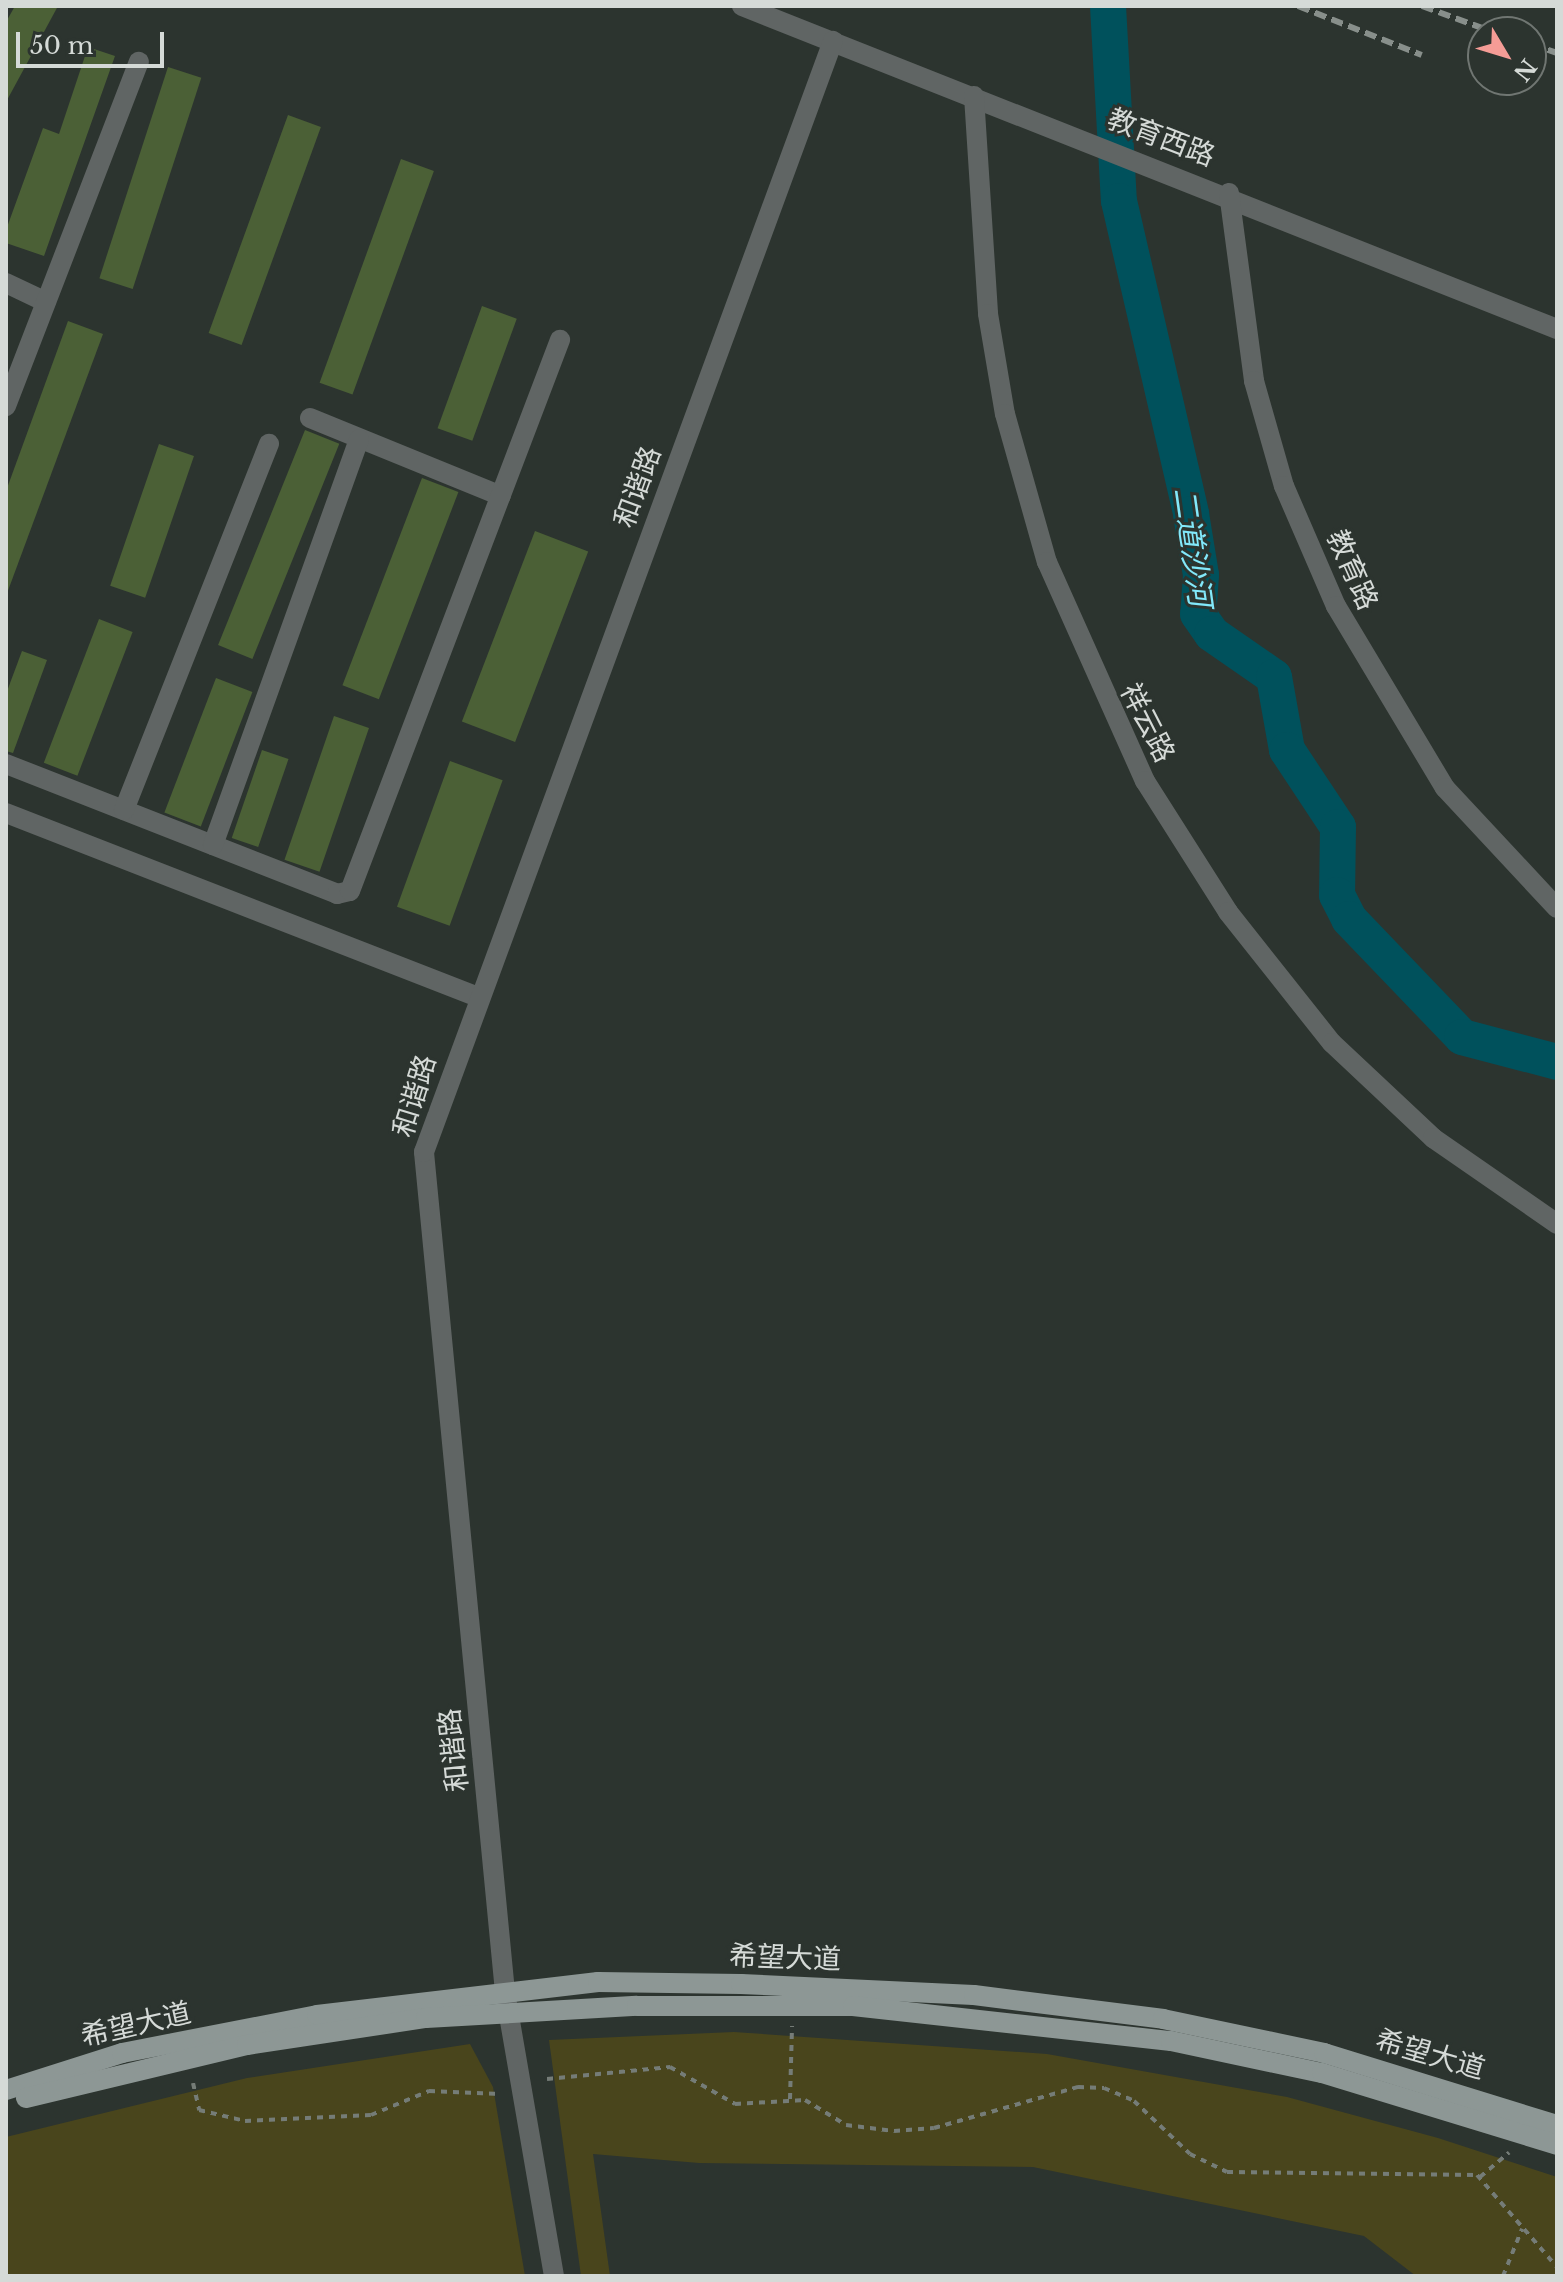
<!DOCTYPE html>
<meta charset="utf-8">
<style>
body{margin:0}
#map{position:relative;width:1563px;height:2282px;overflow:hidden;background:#2c342f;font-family:"Libre Baskerville","Noto Sans SC",serif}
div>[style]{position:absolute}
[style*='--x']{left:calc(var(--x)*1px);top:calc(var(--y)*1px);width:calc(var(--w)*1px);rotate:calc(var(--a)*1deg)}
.green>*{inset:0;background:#49451c}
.river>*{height:36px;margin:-18px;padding:0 18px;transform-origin:18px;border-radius:18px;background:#00515c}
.building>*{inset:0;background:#4b6036;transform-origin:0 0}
.path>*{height:4px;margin-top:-2px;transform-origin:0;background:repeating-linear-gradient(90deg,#757c77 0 6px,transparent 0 12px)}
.minor>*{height:20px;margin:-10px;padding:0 10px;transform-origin:10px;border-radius:10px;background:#606564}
.major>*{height:20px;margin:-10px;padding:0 10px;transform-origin:10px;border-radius:10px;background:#8d9795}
.rail>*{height:6px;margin-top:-3px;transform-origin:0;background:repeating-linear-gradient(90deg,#888f8b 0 12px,transparent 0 18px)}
span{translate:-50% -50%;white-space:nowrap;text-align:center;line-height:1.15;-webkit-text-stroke:6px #2c342f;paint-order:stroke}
.street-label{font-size:28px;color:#d5dad7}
.water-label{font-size:30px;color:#82e9fb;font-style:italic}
.frame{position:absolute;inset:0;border:8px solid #d5dad7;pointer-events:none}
.north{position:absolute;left:1467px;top:16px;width:80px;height:80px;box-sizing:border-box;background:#2c342f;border:2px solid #707672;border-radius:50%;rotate:128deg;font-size:22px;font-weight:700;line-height:32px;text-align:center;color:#d5dad7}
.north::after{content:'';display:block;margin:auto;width:28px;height:36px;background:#f59c96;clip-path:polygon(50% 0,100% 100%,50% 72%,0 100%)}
.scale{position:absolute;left:16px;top:32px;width:148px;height:36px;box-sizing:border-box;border:4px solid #d5dad7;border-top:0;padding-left:10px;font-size:24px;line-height:28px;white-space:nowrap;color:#d5dad7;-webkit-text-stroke:6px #2c342f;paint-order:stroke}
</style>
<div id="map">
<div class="green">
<i style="clip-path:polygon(734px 2032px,1047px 2054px,1287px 2097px,1438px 2138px,1557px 2177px,1557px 2276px,1416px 2276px,1364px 2236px,1033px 2167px,699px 2163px,593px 2154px,610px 2276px,581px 2276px,549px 2040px)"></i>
<i style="clip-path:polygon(470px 2044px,493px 2087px,525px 2276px,6px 2276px,6px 2137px,247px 2078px)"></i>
</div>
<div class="river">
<i style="--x:1108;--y:6;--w:195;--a:86.8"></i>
<i style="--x:1119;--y:201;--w:321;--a:77"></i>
<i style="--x:1191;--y:514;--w:62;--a:80.7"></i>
<i style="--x:1201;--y:575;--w:39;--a:94"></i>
<i style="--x:1198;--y:614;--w:24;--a:55"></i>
<i style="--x:1212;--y:634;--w:75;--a:34.7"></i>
<i style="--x:1274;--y:677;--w:74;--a:79.9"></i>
<i style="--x:1287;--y:750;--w:92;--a:56.5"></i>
<i style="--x:1338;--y:827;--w:68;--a:90.8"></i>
<i style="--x:1337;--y:895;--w:27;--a:63"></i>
<i style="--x:1349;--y:919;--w:163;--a:46.2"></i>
<i style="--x:1462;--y:1037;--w:98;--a:14.7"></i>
</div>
<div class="building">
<i style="clip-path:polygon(15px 6px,58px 6px,6px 102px,6px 22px)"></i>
<i style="clip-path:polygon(88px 47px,115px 56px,44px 256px,6px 243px,6px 230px,43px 128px,59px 134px)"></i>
<i style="left:168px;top:67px;width:35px;height:222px;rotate:18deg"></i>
<i style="left:288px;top:115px;width:35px;height:232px;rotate:20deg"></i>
<i style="left:401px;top:159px;width:35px;height:238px;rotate:20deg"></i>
<i style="left:482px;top:306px;width:37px;height:130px;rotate:20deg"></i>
<i style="clip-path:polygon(68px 321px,103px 334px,6px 596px,6px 491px)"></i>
<i style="left:305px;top:430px;width:37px;height:232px;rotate:22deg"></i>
<i style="left:159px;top:444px;width:37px;height:150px;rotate:19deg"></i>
<i style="left:422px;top:478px;width:39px;height:222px;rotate:21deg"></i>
<i style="left:535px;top:531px;width:57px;height:204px;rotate:21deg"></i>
<i style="left:99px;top:619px;width:36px;height:154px;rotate:21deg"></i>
<i style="clip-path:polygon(22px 651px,47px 660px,13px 753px,6px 751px,6px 694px)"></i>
<i style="left:216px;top:678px;width:39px;height:144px;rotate:21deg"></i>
<i style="left:334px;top:716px;width:37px;height:152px;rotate:19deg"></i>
<i style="left:262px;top:750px;width:28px;height:93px;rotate:19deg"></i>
<i style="left:450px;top:761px;width:56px;height:155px;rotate:20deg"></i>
</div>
<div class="path">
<i style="--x:547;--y:2079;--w:124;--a:-5.6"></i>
<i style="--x:670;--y:2067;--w:75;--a:29.6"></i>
<i style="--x:735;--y:2104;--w:70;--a:-3.3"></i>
<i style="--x:805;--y:2100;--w:48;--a:31.4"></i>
<i style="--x:846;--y:2125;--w:48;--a:7.1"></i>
<i style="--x:894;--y:2131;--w:40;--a:-4.3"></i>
<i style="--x:934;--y:2128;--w:150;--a:-15.9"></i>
<i style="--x:1078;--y:2087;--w:26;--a:2"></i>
<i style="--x:1104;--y:2088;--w:33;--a:23"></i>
<i style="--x:1134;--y:2101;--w:77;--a:43.4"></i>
<i style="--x:1190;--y:2154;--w:41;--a:25.9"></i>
<i style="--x:1227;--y:2172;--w:250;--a:0.7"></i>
<i style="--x:1477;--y:2175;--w:122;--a:49"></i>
<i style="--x:193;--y:2083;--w:28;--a:77"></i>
<i style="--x:199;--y:2110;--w:47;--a:13.4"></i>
<i style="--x:245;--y:2121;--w:126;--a:-2.7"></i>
<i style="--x:371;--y:2115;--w:63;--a:-22.5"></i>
<i style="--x:429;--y:2091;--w:71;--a:2.4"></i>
<i style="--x:790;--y:2099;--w:73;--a:-88.4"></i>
<i style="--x:1480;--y:2177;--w:38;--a:-40"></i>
<i style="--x:1503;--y:2276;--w:51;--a:-68"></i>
</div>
<div class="minor">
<i style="--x:742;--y:6;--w:877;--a:21.62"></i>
<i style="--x:974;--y:96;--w:218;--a:86.3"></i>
<i style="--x:988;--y:314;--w:101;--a:80.4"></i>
<i style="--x:1005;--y:414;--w:154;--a:74.2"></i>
<i style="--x:1047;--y:562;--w:240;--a:65.9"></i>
<i style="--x:1145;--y:781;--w:155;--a:57.6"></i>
<i style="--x:1228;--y:912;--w:167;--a:51.6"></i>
<i style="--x:1332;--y:1043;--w:139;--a:43.2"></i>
<i style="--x:1433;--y:1138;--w:151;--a:34.7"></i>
<i style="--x:1229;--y:193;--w:190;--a:82.4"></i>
<i style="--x:1254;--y:381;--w:109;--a:74.1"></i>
<i style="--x:1284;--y:486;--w:131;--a:66.6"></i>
<i style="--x:1336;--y:606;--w:212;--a:59.1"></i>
<i style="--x:1445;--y:788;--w:164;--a:47"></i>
<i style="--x:6;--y:283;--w:44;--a:25.4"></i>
<i style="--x:6;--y:406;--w:369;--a:-68.9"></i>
<i style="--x:310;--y:418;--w:206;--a:22.2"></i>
<i style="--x:6;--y:764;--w:356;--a:21.4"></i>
<i style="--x:337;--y:894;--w:13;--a:-13"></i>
<i style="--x:350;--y:891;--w:590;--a:-69.14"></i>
<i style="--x:124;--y:810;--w:394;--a:-68.4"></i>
<i style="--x:6;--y:813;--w:507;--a:21.3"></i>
<i style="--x:213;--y:845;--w:431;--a:-70.2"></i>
<i style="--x:554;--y:2276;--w:288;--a:-99.8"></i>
<i style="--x:505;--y:1992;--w:844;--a:-95.51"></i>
<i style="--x:424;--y:1152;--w:1184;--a:-69.79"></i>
</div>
<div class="major">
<i style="--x:6;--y:2090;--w:122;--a:-17.7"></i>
<i style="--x:122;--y:2053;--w:199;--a:-11"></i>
<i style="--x:317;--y:2015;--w:283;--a:-6.7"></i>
<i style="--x:598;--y:1982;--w:143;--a:0.8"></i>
<i style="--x:741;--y:1984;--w:233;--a:2.7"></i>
<i style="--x:974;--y:1995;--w:191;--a:7.2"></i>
<i style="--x:1163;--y:2019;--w:165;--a:11.9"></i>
<i style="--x:1324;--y:2053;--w:244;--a:17.2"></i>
<i style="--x:26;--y:2098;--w:227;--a:-13.5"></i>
<i style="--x:247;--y:2045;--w:181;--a:-8.6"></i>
<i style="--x:426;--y:2018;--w:211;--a:-3.3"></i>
<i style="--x:637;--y:2006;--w:216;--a:0"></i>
<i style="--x:853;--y:2006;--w:320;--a:6.3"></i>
<i style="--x:1171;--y:2041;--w:154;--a:12"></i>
<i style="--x:1322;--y:2073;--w:246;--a:17"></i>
</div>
<div class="rail">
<i style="--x:1298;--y:6;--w:133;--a:21.6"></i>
<i style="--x:1422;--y:6;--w:76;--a:20.1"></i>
<i style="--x:1531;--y:44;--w:28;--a:19"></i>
</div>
<div class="street-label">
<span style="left:1161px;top:138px;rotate:21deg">教育西路</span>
<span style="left:638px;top:487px;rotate:-70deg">和谐路</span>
<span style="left:1352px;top:570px;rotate:66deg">教育路</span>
<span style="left:1147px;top:723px;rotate:63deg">祥云路</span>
<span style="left:415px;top:1096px;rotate:-73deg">和谐路</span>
<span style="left:454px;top:1750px;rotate:-96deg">和谐路</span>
<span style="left:785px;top:1958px;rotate:2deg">希望大道</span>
<span style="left:136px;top:2025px;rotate:-13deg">希望大道</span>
<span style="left:1430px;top:2055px;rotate:16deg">希望大道</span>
</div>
<div class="water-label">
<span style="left:1192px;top:547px;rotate:82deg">二道沙河</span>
</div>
<div class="frame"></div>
<div class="north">N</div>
<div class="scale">50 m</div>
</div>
